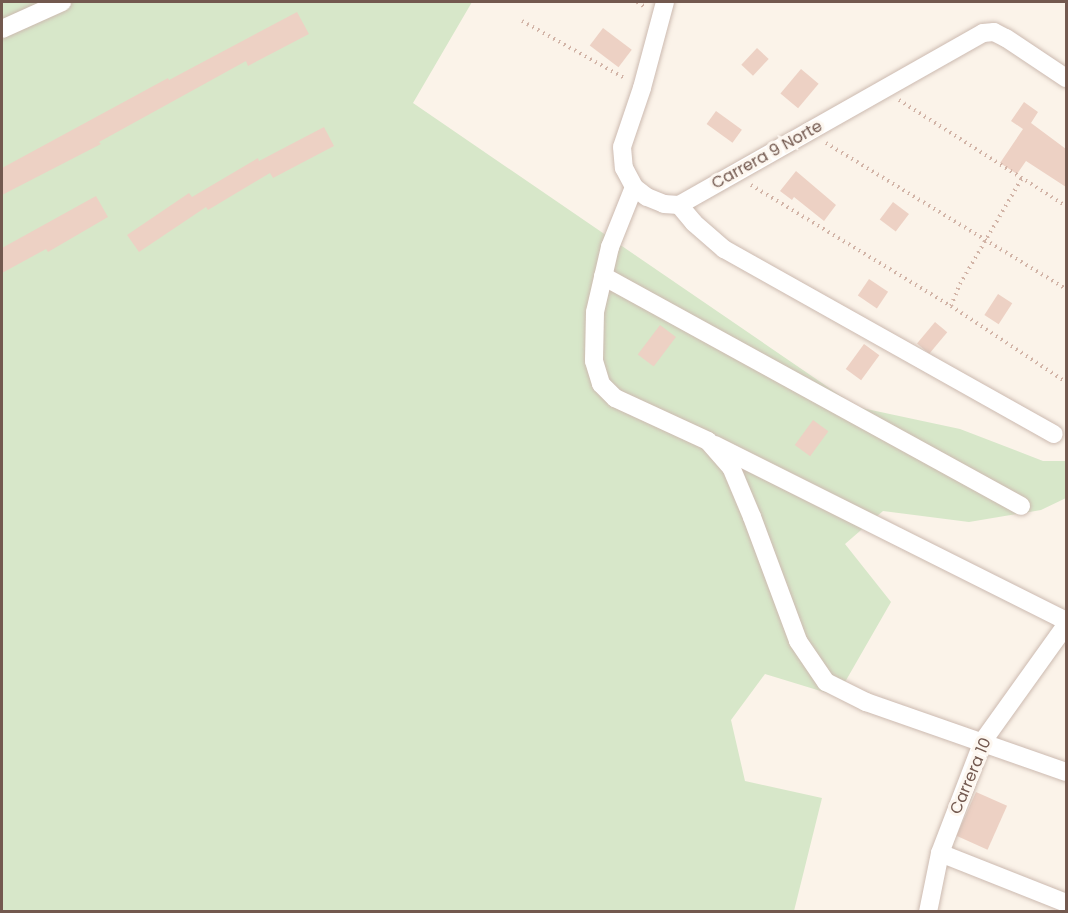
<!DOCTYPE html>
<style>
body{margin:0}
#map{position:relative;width:1068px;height:913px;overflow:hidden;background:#fbf3e9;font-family:Poppins,sans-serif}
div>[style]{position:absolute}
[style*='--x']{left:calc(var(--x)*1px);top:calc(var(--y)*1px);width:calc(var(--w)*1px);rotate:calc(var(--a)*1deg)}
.green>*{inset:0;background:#d7e7c9}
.building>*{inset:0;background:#edd1c4;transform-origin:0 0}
.path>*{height:4px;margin-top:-2px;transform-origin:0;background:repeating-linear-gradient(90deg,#d2b4a7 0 1.5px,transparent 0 6px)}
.roads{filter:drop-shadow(0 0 2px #ccbab0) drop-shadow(0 0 2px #ccbab0)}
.street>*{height:18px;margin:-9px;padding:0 9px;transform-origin:9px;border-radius:9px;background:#fff}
span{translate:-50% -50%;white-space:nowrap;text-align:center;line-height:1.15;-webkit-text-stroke:6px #fdf7f0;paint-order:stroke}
.street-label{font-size:16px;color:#73594f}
.frame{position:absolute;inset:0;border:3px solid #73594f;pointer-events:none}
</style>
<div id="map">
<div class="green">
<i style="clip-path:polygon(2px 2px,472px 2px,413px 103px,857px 407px,960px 429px,1043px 461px,1066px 461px,1066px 498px,1041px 510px,969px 522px,883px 511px,845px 544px,891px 602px,837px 696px,765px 674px,731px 720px,745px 781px,822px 798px,794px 911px,2px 912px)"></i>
</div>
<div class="building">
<i style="clip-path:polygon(297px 12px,309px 34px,248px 66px,246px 61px,99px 142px,101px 144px,2px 195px,2px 168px,168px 78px,169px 80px)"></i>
<i style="left:603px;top:28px;width:36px;height:22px;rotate:37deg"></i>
<i style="left:757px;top:48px;width:16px;height:23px;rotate:43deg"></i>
<i style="left:801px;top:69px;width:23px;height:32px;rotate:40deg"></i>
<i style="clip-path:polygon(1024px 102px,1038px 112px,1031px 123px,1066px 149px,1066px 187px,1026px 161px,1017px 174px,1000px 163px,1023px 129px,1011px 121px)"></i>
<i style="left:716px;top:111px;width:32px;height:16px;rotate:36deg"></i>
<i style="clip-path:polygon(324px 127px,334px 146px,273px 178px,270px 173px,208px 210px,206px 207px,139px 252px,127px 235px,189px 193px,192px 197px,258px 158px,259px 161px)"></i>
<i style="clip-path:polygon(796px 171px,836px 205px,824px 221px,794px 197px,792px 200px,780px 191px)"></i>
<i style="clip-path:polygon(96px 196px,108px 217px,48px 252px,46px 249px,2px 273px,2px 248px)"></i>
<i style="left:893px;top:202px;width:20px;height:22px;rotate:37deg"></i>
<i style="left:869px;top:279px;width:23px;height:20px;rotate:34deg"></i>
<i style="left:998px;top:294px;width:17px;height:25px;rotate:33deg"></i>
<i style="left:935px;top:322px;width:16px;height:28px;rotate:40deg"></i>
<i style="left:660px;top:325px;width:20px;height:37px;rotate:37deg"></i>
<i style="left:864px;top:344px;width:19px;height:31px;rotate:36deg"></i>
<i style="left:813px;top:420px;width:19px;height:31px;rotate:36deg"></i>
<i style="left:976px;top:792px;width:34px;height:48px;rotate:24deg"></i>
</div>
<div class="path">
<i style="--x:637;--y:2;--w:9;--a:32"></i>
<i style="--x:522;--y:21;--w:119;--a:29.1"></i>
<i style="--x:899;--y:100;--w:198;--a:32.4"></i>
<i style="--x:826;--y:143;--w:281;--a:31.3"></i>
<i style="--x:751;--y:185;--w:234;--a:31.2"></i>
<i style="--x:951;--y:306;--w:24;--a:-68"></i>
<i style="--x:960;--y:284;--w:123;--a:-59.7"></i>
<i style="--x:951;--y:306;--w:138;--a:33.5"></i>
</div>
<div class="roads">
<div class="street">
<i style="--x:665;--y:2;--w:89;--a:105"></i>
<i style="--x:642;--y:88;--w:62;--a:108.7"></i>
<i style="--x:622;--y:147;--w:21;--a:85"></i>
<i style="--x:624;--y:168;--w:21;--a:62"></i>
<i style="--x:634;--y:187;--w:16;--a:38"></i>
<i style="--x:647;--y:197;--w:18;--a:22"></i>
<i style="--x:664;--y:204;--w:15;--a:4"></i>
<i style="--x:679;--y:205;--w:349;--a:-29.5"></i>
<i style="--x:983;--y:33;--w:11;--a:-5"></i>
<i style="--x:994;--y:32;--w:13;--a:27"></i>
<i style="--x:1006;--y:38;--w:72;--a:33.7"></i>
<i style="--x:2;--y:29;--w:66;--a:-24.2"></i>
<i style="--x:634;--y:187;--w:65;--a:111.8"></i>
<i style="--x:610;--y:247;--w:67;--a:103"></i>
<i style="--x:595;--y:312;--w:49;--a:91.2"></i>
<i style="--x:594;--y:361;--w:24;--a:73"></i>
<i style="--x:601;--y:384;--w:20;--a:45"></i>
<i style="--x:615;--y:398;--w:102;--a:24.8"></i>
<i style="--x:708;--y:441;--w:35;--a:49"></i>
<i style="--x:731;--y:467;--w:54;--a:67.2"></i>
<i style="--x:752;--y:517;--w:132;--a:69.6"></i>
<i style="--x:798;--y:641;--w:50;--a:55.7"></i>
<i style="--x:826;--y:682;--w:45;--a:26.6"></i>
<i style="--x:866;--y:702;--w:212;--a:19.3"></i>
<i style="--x:679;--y:205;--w:23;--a:50"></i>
<i style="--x:694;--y:223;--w:40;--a:41"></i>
<i style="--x:724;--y:249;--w:378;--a:29.3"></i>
<i style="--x:603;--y:276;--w:477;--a:28.8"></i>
<i style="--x:715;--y:445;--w:393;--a:26.6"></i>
<i style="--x:940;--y:853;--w:136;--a:21.6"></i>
<i style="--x:928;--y:912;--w:60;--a:-78.5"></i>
<i style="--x:940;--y:853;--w:120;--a:-69"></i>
<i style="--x:983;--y:741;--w:143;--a:-54.4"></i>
</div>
</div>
<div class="street-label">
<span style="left:767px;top:155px;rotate:-29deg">Carrera 9 Norte</span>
<span style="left:971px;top:776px;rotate:-67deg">Carrera 10</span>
</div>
<div class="frame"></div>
</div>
